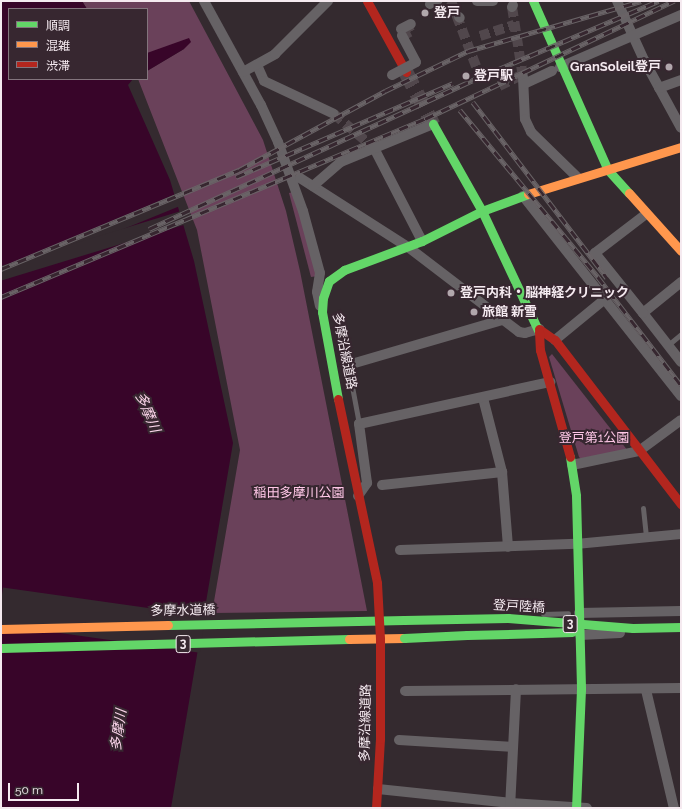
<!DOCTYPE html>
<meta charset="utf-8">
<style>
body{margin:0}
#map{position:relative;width:682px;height:809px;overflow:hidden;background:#342a2f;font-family:Raleway,"Noto Sans JP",sans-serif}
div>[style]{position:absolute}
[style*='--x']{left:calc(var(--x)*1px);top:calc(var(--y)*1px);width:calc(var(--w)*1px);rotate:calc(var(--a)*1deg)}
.green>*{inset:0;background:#6a415a}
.water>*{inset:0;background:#380529}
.pier>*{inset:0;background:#342a2f;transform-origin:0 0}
.street-tunnel>*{height:10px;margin-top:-5px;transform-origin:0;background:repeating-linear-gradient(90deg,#51474c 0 10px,transparent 0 15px)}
.primary-tunnel>*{height:15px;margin-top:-7.5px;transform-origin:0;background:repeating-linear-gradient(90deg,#51474c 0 15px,transparent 0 23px)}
.lane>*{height:5px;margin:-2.5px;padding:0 2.5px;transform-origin:2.5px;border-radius:2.5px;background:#666265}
.street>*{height:10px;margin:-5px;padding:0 5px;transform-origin:5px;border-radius:5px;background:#666265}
.fast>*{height:9px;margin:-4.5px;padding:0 4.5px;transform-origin:4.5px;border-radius:4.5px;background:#63d668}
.slow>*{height:9px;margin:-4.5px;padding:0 4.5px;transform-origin:4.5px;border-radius:4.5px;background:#ff974d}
.jam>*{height:9px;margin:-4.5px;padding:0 4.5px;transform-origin:4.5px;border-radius:4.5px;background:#b3261e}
.rail>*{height:4.5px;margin-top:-2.25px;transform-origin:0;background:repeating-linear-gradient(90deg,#372730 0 9px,#696366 0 18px);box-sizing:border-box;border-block:1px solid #696366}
.street-bridge>*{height:10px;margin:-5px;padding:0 5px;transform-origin:5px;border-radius:5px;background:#666265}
.fast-bridge>*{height:9px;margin:-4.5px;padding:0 4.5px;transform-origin:4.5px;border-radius:4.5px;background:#63d668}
.dots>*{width:11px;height:11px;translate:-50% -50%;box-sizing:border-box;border:2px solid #372730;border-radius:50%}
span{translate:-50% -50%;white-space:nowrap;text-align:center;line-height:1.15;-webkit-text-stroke:4px #372730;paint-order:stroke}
.shield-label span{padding:1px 3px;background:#372730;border:1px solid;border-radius:3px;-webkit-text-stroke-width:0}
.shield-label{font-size:12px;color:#f5eaf0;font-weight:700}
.poi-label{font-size:13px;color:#f5eaf0;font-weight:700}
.left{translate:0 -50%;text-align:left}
.right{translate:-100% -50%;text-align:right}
.street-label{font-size:13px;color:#f5eaf0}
.park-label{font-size:13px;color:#ffc7e7}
.water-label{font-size:14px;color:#fcd6eb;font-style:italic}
.frame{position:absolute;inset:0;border:2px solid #f5eaf0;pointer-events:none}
.legend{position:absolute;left:8px;top:8px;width:140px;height:72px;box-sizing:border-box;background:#372730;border:1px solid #83757d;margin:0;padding:5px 7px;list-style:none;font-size:12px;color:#f5eaf0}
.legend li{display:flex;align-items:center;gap:8px;height:20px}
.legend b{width:20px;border:1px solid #83757d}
.scale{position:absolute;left:8px;top:783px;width:71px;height:18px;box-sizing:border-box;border:2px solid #f5eaf0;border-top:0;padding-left:5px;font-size:12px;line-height:14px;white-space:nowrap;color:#f5eaf0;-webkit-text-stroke:3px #372730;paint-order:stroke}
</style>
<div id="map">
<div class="green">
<i style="clip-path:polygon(82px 1px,189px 1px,263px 140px,286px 211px,300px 271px,367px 611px,212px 613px,240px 450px,197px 230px,138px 79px,147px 79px,147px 71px,184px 49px,147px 55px,147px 9px,87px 9px)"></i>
<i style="clip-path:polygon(293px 192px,318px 276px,311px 277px,289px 193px)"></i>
<i style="clip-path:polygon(552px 354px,628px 451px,581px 459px,579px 457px,549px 357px)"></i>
</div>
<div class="water">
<i style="clip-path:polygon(1px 1px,82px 1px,87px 9px,9px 9px,9px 79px,133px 79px,128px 85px,170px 180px,194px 261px,233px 443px,171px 808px,1px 808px)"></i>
<i style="clip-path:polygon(189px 38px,191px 42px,184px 49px,147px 71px,147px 53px)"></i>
</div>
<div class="pier">
<i style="clip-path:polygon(176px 194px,180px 206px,1px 279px,1px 268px)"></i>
<i style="left:181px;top:211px;width:14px;height:195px;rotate:73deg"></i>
<i style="left:205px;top:616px;width:37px;height:204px;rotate:98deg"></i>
</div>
<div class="street-tunnel">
<i style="--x:451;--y:1;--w:70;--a:69"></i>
<i style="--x:512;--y:7;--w:71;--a:81.1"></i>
<i style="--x:402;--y:36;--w:9;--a:-27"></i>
<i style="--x:410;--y:32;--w:7;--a:-117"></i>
<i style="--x:480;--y:36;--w:36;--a:-18"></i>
<i style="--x:499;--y:86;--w:25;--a:-26"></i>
<i style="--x:334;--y:114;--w:52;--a:40.4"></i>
</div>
<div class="primary-tunnel">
<i style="--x:406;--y:72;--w:59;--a:62.6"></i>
</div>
<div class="lane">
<i style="--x:668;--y:345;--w:17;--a:-40"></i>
<i style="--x:348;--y:365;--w:60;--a:79.4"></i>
<i style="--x:643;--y:508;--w:30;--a:84"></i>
<i style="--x:543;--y:614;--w:25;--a:-2"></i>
</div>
<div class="street">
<i style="--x:204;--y:1;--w:119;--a:61.3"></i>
<i style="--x:261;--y:105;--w:41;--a:65.3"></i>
<i style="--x:278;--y:142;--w:73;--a:70.1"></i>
<i style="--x:303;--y:211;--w:64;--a:74.7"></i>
<i style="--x:320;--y:273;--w:19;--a:99"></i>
<i style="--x:317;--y:292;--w:14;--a:78"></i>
<i style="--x:477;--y:1;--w:16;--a:0"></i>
<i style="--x:617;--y:1;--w:65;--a:65.4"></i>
<i style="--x:644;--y:60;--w:77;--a:61.4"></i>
<i style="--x:430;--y:4;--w:8;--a:-23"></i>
<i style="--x:512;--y:7;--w:2;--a:-63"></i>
<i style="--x:459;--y:17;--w:1;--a:45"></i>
<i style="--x:401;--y:29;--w:11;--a:-27"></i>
<i style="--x:257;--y:65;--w:17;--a:66"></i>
<i style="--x:264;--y:81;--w:77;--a:25.2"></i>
<i style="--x:560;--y:67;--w:132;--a:-23.3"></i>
<i style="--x:243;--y:72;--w:37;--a:-29"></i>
<i style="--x:275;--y:54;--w:75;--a:-45"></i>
<i style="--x:523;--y:77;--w:42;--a:87.3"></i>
<i style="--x:525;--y:119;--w:14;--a:65"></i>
<i style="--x:531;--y:132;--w:66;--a:44.4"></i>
<i style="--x:524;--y:84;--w:31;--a:-25"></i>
<i style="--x:659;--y:88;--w:23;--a:-20"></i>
<i style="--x:374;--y:148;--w:105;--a:62.7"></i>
<i style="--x:300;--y:178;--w:128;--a:32.6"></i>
<i style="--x:408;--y:247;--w:140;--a:37.4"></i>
<i style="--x:519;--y:332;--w:6;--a:9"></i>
<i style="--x:525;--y:333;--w:15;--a:-16"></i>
<i style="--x:313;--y:186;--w:37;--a:-41"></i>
<i style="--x:341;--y:162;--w:100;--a:-22.4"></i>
<i style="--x:523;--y:196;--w:255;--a:51.7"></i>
<i style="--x:681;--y:282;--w:49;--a:140.8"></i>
<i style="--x:643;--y:313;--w:62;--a:52.2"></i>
<i style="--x:643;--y:313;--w:77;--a:-128.7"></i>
<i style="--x:595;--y:253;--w:64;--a:-37.4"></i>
<i style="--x:555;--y:340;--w:65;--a:-39.4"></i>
<i style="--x:348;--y:365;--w:160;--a:-16.3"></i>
<i style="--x:483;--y:398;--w:76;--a:75.6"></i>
<i style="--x:502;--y:472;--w:75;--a:85.4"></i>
<i style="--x:572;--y:465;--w:68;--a:-11.8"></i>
<i style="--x:639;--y:451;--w:52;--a:-36.4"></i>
<i style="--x:382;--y:485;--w:121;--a:-6.2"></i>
<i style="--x:358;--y:496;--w:16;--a:-55"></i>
<i style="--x:367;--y:483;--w:60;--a:-97.7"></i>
<i style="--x:359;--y:424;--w:196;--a:-12.4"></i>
<i style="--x:400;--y:550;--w:176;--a:-2"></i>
<i style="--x:576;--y:544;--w:105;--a:-5.4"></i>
<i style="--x:579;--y:613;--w:102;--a:-1.1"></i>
<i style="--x:580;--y:635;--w:40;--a:-2.9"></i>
<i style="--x:646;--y:690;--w:121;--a:76.7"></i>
<i style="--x:405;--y:691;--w:276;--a:-0.6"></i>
<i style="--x:399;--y:740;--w:113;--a:3.5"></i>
<i style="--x:378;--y:789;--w:134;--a:6"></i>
<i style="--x:511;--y:803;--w:76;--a:3.8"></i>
<i style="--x:510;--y:808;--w:119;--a:-87.1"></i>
</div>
<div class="fast">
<i style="--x:533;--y:1;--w:185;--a:66.1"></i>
<i style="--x:608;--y:170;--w:31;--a:48"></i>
<i style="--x:528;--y:194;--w:49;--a:159.7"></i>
<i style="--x:482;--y:211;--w:134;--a:64.8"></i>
<i style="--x:338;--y:399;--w:88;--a:-100.4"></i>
<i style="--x:322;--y:312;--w:14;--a:-86"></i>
<i style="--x:323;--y:298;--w:18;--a:-71"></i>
<i style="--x:329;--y:281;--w:19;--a:-36"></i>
<i style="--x:344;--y:270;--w:83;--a:-20.4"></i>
<i style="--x:422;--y:241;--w:67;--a:-26.6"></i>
<i style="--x:482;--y:211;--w:100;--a:-119.4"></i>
<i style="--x:570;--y:457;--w:39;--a:81"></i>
<i style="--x:576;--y:496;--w:193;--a:88.5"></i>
<i style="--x:581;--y:689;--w:119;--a:92.4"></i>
<i style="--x:168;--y:625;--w:236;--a:-1.2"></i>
<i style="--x:633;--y:628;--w:48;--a:-1.2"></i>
<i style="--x:467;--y:635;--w:74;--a:-1.5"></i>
<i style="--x:1;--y:648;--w:348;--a:-1.5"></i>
</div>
<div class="slow">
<i style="--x:629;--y:193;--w:78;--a:48.1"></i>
<i style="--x:528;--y:194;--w:160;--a:-17.1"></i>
<i style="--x:1;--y:629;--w:167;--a:-1.4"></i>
<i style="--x:349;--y:639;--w:55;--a:-1"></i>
</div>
<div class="jam">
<i style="--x:367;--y:1;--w:81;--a:61.2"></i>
<i style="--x:539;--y:329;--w:19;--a:35"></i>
<i style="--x:555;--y:340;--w:207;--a:52.5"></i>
<i style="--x:539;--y:332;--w:18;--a:87"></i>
<i style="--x:540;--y:350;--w:111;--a:74.3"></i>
<i style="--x:338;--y:399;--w:188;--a:78"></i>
<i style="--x:377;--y:583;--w:56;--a:86.9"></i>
<i style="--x:376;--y:808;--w:69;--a:-86.7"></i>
<i style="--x:380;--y:739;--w:100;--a:-90"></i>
</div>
<div class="rail">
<i style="--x:473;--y:102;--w:221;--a:52.7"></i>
<i style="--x:460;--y:110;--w:217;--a:50.4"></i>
<i style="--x:598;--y:277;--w:136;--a:52.5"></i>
<i style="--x:236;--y:177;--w:236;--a:-23.4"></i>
<i style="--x:149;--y:229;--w:364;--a:-24.7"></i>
<i style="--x:480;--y:77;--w:194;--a:-23.1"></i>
<i style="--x:1;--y:269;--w:258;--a:-22.6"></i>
<i style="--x:239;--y:170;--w:166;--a:-28.4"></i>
<i style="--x:385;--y:91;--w:92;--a:-25.7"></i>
<i style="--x:468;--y:51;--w:180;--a:-16.1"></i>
<i style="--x:1;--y:297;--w:460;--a:-22.8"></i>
<i style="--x:425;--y:119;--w:276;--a:-25.4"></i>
</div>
<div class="street-bridge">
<i style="--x:392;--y:75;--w:27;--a:-28"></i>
<i style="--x:416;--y:62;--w:30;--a:-118"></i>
</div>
<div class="fast-bridge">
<i style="--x:404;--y:620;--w:104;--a:-1.1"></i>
<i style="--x:508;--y:618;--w:125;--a:4.6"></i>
<i style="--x:541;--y:633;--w:31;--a:-2"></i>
<i style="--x:404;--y:638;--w:63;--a:-2.7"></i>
</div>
<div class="dots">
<i style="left:425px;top:13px;background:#b1a7ac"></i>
<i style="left:669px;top:67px;background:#b1a7ac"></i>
<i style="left:466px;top:76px;background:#b1a7ac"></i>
<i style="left:451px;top:293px;background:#b1a7ac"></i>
<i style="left:474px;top:312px;background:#b1a7ac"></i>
</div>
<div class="shield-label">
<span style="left:570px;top:624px">3</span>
<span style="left:183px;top:644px">3</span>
</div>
<div class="poi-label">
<span class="left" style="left:434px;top:13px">登戸</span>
<span class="right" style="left:661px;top:67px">GranSoleil登戸</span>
<span class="left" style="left:474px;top:76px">登戸駅</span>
<span class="left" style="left:460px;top:293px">登戸内科・脳神経クリニック</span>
<span class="left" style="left:482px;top:312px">旅館 新雪</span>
</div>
<div class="street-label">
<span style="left:344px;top:351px;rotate:79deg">多摩沿線道路</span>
<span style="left:519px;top:607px;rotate:3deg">登戸陸橋</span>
<span style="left:183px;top:611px;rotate:-1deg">多摩水道橋</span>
<span style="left:366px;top:723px;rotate:-89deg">多摩沿線道路</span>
</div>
<div class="park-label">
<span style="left:594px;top:438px">登戸第1公園</span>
<span style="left:299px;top:493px">稲田多摩川公園</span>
</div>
<div class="water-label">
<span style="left:148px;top:412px;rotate:67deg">多摩川</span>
<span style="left:118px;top:730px;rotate:-82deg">多摩川</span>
</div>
<div class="frame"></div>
<ul class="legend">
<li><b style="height:5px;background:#63d668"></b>順調</li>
<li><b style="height:5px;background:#ff974d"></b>混雑</li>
<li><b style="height:5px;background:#b3261e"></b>渋滞</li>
</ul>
<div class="scale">50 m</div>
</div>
